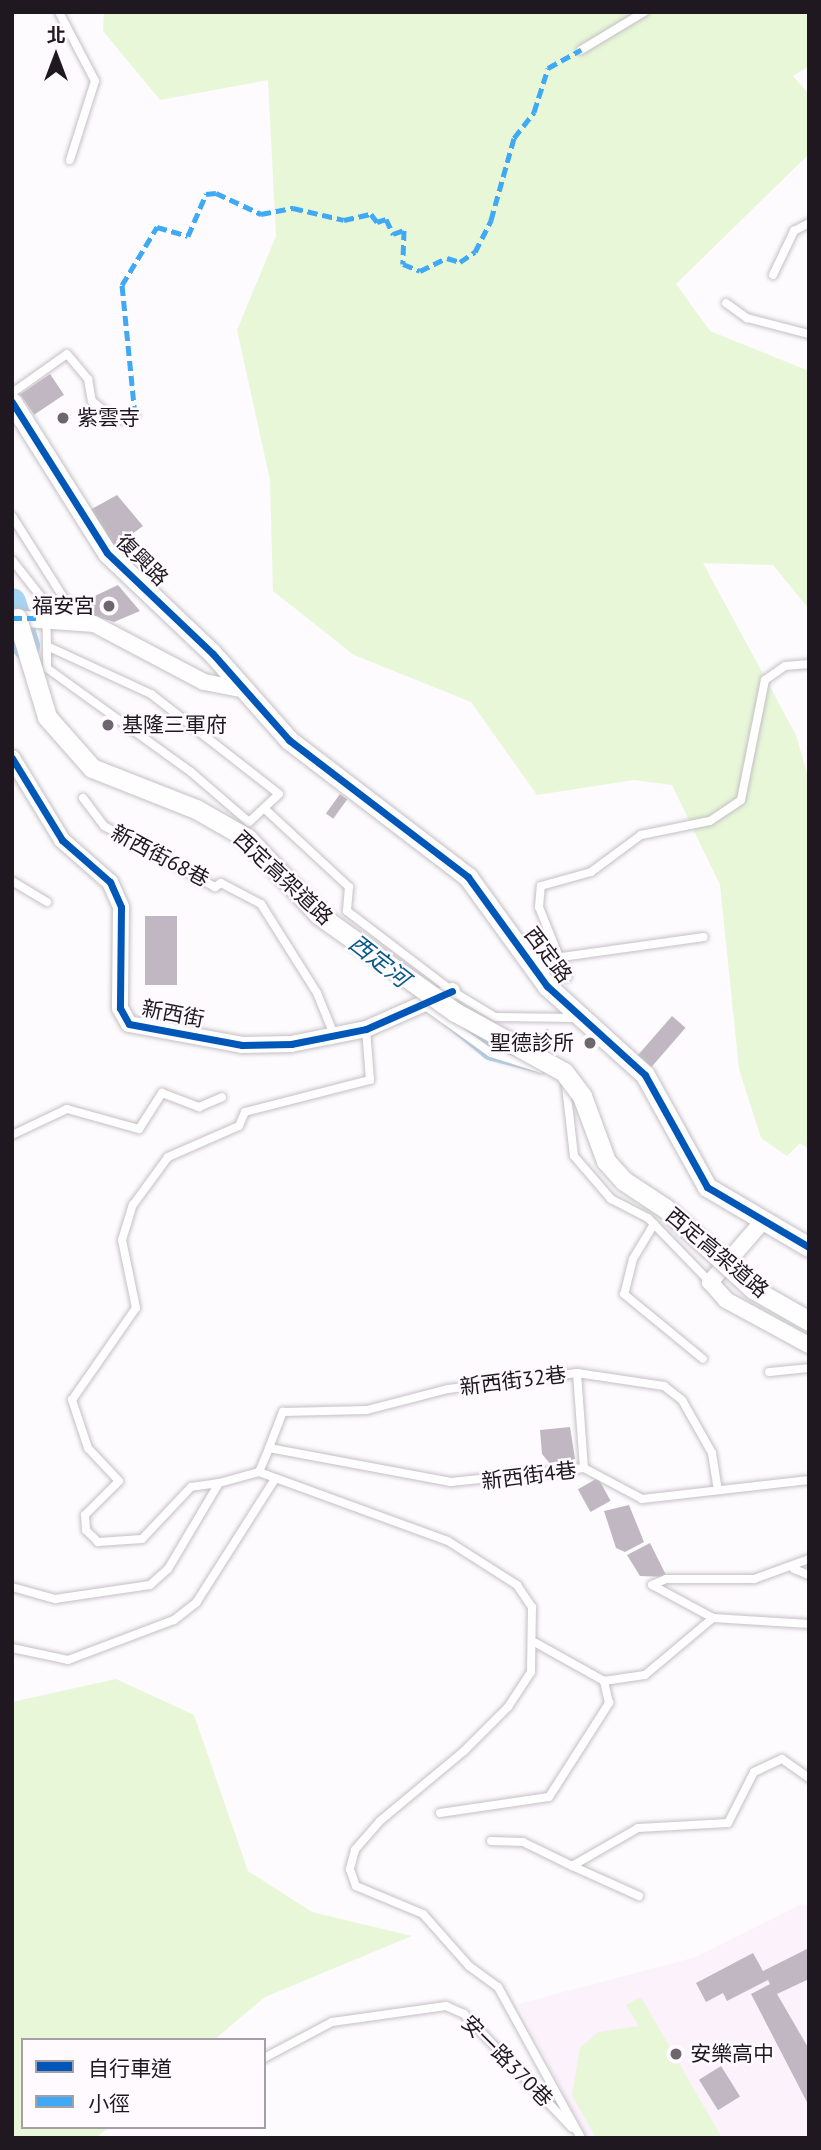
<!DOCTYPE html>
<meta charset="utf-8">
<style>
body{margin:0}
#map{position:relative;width:821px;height:2150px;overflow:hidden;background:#fdfbfd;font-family:"PT Sans","Noto Sans TC",sans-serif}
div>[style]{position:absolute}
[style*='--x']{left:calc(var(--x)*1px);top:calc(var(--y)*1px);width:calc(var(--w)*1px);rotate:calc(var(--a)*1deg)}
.built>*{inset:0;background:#fbf2fc}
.green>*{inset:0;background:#e8f7d8}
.river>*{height:28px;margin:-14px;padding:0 14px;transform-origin:14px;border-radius:14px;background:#a5d3f4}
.building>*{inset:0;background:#c1b7c2;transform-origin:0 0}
.path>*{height:2.5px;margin-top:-1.25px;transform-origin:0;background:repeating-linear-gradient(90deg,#d5d4d5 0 5px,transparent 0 10px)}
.roads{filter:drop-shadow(0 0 2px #c4c0c4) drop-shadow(0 0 2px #c4c0c4)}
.service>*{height:8px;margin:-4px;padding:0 4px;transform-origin:4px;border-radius:4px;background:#fffeff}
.minor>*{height:16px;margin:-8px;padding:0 8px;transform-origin:8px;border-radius:8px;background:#fffeff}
.tertiary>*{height:19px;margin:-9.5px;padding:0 9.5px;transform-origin:9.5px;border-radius:9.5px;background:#fffeff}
.bridges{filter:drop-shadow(0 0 2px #c4c0c4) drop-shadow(0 0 2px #c4c0c4)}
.tertiary-bridge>*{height:19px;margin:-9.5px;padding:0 9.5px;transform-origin:9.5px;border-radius:9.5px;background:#fffeff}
.quiet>*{height:5px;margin-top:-2.5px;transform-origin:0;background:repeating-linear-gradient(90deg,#3fa9f5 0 10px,transparent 0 15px)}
.cycleway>*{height:7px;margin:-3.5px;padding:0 3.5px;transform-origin:3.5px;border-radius:3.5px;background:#0057b8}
.dots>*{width:19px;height:19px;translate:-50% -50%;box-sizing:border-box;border:4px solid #fefafe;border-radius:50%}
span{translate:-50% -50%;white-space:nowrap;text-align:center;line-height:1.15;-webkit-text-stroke:5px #fefafe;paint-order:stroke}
.poi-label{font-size:21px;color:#1f1820}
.left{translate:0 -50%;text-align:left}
.right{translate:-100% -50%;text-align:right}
.street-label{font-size:21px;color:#1f1820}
.water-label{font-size:23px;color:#045a85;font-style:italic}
.frame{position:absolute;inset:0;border:14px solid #1f1820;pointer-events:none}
.legend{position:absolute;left:21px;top:2038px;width:245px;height:91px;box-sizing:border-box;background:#fefafe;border:2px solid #a5a0a5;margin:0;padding:9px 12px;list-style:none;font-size:21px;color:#1f1820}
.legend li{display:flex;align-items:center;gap:14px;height:35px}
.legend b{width:35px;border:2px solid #a5a0a5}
.north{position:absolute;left:21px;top:21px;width:70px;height:70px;-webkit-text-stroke:5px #fefafe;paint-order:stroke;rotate:0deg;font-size:19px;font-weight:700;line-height:28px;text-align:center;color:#1f1820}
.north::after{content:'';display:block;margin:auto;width:24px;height:32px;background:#1f1820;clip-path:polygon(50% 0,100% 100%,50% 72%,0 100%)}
</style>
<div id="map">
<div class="built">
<i style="clip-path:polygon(802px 1904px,809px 1906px,809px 2138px,586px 2138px,518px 2004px,696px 1957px)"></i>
</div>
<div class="green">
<i style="clip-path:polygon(104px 12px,809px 12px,809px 66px,793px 76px,809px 94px,809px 154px,676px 284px,710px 331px,809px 371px,809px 609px,773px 565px,703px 563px,796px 735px,809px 780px,809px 1149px,800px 1143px,787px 1156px,761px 1138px,739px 1069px,720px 885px,672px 785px,634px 780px,537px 795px,471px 702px,354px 655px,273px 591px,270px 480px,237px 330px,276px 236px,268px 80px,160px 100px,103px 31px)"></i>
<i style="clip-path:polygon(116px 1679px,194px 1715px,248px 1871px,312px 1912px,412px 1936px,265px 1997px,214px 2040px,23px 2040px,23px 2127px,109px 2127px,96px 2138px,12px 2138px,12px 1702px)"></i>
<i style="clip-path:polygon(641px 1997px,722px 2138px,596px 2138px,572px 2095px,580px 2048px,598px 2032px,639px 2026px,626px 2005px)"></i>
</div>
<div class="river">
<i style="--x:12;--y:602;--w:46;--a:72.3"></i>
<i style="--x:454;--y:1015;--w:50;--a:39.4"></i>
<i style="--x:493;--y:1047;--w:45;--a:14"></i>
</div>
<div class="building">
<i style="left:50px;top:374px;width:25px;height:36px;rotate:56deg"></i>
<i style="clip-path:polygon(117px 495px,143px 526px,114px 547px,90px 510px)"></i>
<i style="clip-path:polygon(118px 585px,140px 611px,114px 622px,84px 613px,82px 602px)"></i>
<i style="left:340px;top:794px;width:9px;height:24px;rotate:36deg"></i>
<i style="left:145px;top:916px;width:32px;height:69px"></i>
<i style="left:672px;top:1016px;width:18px;height:52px;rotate:41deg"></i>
<i style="clip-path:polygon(570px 1427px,575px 1459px,551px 1465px,542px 1454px,540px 1430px)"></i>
<i style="left:598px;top:1478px;width:26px;height:23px;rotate:61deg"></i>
<i style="clip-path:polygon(629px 1505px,644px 1542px,625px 1552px,616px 1548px,604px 1511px)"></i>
<i style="clip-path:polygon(650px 1543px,667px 1577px,640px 1576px,627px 1555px)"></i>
<i style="clip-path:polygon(809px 1948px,809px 1979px,777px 1994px,809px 2049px,809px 2106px,751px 1994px,770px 1984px,768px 1980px,727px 2001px,723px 1993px,706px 2002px,696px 1983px,753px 1953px,763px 1971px)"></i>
<i style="left:721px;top:2066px;width:36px;height:26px;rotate:58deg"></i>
</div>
<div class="path">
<i style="--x:543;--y:1043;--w:15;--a:-74"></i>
</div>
<div class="roads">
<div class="service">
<i style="--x:59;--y:12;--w:78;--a:62.4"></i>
<i style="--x:95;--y:81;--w:83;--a:107.6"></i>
<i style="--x:581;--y:50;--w:74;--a:-31.1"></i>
<i style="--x:773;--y:275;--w:49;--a:-64.5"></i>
<i style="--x:794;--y:231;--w:17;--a:-28"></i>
<i style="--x:726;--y:303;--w:26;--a:36"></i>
<i style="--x:747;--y:318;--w:64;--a:14.5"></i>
<i style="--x:12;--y:393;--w:67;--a:-35.3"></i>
<i style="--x:67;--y:354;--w:33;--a:50"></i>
<i style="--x:88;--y:379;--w:22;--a:80"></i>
<i style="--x:92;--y:401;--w:32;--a:39"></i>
<i style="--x:117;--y:421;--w:19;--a:-18"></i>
<i style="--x:12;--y:516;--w:103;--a:57.7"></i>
<i style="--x:67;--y:603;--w:27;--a:146"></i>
<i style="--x:12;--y:560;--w:55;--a:51.7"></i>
<i style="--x:46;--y:603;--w:43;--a:88.7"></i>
<i style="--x:47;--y:646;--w:115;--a:24.8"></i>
<i style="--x:151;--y:694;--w:162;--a:38"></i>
<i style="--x:279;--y:794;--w:41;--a:137"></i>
<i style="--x:249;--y:822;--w:77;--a:-139.2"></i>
<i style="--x:191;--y:772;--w:178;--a:-144.2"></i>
<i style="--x:47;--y:668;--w:22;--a:-90"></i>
<i style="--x:83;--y:798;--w:35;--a:53"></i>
<i style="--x:104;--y:826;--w:127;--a:28.8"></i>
<i style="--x:215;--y:887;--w:7;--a:-34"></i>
<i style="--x:221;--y:883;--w:45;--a:27.7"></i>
<i style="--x:261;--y:904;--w:105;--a:57.8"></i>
<i style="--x:317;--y:993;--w:48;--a:67.8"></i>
<i style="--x:267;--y:811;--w:112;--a:42.8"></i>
<i style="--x:349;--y:887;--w:24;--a:95"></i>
<i style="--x:347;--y:911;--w:132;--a:37.3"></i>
<i style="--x:452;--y:991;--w:50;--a:31.2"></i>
<i style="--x:495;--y:1017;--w:82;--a:0.7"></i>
<i style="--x:12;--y:881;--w:41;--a:31"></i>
<i style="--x:522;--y:944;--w:56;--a:36.3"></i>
<i style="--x:567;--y:977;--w:75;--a:-111.8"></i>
<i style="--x:539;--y:907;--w:21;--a:-85"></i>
<i style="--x:541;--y:886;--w:52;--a:-15.6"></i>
<i style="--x:591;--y:872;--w:62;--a:-36.5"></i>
<i style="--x:641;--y:835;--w:70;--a:-11.5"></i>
<i style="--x:710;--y:821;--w:37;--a:-34"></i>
<i style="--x:741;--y:800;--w:122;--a:-78.7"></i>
<i style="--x:765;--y:680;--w:24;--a:-35"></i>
<i style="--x:785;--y:666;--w:24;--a:-5"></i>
<i style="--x:562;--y:957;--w:143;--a:-8"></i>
<i style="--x:424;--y:1005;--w:82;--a:35.6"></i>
<i style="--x:491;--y:1053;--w:52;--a:17.7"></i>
<i style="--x:566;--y:1086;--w:70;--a:83.5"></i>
<i style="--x:574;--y:1156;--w:57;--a:49.3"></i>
<i style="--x:611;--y:1199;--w:42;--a:27.2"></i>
<i style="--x:648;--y:1218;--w:89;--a:45.9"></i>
<i style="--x:12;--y:1135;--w:61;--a:-25.3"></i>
<i style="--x:67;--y:1109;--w:75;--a:15.5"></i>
<i style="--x:139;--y:1129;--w:43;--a:-57.4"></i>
<i style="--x:162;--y:1093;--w:40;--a:21"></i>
<i style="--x:199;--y:1107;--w:25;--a:-23"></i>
<i style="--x:654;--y:1224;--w:41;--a:121"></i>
<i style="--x:633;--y:1259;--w:36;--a:104"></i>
<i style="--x:624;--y:1294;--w:102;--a:39.4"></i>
<i style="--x:769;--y:1372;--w:40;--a:-5.7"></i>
<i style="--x:577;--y:1373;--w:95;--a:85.8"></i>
<i style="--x:269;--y:1448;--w:39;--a:-69"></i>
<i style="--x:283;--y:1412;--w:84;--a:-1.4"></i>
<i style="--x:367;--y:1410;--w:84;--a:-14.5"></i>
<i style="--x:448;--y:1389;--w:130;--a:-7.1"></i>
<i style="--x:577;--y:1373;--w:88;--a:8.5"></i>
<i style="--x:664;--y:1386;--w:23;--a:38"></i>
<i style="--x:682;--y:1400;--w:61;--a:60.5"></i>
<i style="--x:712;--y:1453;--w:36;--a:81"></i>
<i style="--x:259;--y:1472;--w:26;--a:-67"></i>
<i style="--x:269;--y:1448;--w:185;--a:10.6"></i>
<i style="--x:451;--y:1482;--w:134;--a:-6"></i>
<i style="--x:584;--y:1468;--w:66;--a:28.1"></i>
<i style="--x:642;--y:1499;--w:168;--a:-6.5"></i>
<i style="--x:219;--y:1483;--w:28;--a:172"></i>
<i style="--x:191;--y:1487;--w:71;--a:133.3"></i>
<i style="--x:142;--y:1539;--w:44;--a:176.1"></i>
<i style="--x:98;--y:1542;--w:17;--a:-135"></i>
<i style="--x:86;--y:1530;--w:15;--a:-94"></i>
<i style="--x:85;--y:1515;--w:48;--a:-45"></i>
<i style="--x:119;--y:1481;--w:45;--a:-133.2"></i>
<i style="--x:88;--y:1448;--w:51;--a:-108.4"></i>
<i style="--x:72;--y:1400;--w:112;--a:-55.2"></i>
<i style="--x:136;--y:1308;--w:69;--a:-101.6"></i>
<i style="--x:122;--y:1240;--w:37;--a:-73"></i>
<i style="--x:133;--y:1205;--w:59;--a:-53.9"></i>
<i style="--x:168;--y:1157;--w:77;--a:-23.6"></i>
<i style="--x:239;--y:1126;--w:15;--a:-67"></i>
<i style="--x:245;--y:1112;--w:129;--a:-14.4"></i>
<i style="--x:370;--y:1080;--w:51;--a:-94.5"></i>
<i style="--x:809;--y:1559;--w:59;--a:160"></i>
<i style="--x:754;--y:1579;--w:88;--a:180"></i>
<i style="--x:666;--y:1579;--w:15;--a:157"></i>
<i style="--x:652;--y:1585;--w:69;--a:28.4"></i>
<i style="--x:713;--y:1618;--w:96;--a:3.6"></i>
<i style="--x:794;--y:1569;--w:16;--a:22"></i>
<i style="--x:12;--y:1587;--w:45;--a:15.6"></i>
<i style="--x:55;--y:1599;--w:96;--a:-8.4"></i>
<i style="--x:150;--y:1585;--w:24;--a:-42"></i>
<i style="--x:168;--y:1569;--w:100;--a:-59.3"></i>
<i style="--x:219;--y:1483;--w:41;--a:-15.4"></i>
<i style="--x:259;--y:1472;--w:201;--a:20.1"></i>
<i style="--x:448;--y:1541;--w:82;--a:32.5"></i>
<i style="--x:517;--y:1585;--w:27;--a:56"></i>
<i style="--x:532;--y:1607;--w:65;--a:90.9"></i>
<i style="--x:531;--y:1672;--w:42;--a:123.3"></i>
<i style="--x:508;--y:1707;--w:62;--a:135"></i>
<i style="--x:464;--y:1751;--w:109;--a:140.2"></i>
<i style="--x:380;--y:1821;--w:38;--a:131"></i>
<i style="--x:355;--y:1850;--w:20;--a:105"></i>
<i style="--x:350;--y:1869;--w:18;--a:71"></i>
<i style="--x:356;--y:1886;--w:73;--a:22.7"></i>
<i style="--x:423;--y:1914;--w:69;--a:48.5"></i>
<i style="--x:469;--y:1966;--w:36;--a:36"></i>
<i style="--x:498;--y:1987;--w:172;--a:61.2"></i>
<i style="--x:536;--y:1643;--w:78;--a:29.2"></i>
<i style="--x:604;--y:1681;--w:41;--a:-8.3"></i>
<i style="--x:645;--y:1675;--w:89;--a:-40"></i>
<i style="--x:12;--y:1648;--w:57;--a:12.1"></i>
<i style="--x:68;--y:1660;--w:113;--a:-20.7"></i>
<i style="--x:174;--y:1620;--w:28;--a:-38"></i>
<i style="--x:196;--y:1603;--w:147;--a:-57.5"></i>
<i style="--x:440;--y:1813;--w:110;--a:-8.4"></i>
<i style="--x:549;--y:1797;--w:112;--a:-57.4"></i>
<i style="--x:609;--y:1703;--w:23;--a:-103"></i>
<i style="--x:491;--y:1841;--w:32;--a:2"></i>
<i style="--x:523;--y:1842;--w:55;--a:26.1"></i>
<i style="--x:639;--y:1896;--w:73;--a:-155.9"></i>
<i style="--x:572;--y:1866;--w:76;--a:-29.9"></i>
<i style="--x:638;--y:1828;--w:90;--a:-3.2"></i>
<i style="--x:728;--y:1823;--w:57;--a:-63"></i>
<i style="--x:754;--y:1772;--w:31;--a:-25"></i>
<i style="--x:782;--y:1759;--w:33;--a:35"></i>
<i style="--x:264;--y:2058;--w:77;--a:-27.9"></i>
<i style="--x:332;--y:2022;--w:115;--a:-8"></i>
<i style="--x:446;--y:2006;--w:20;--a:24"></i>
<i style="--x:464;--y:2014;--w:157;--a:46.5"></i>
</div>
<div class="minor">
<i style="--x:12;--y:618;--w:82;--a:4.2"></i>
<i style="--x:94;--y:624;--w:124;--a:27.8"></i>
<i style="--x:204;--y:682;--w:42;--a:11"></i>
<i style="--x:12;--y:758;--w:96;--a:58.6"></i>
<i style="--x:62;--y:840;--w:64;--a:41.2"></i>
<i style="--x:110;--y:882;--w:27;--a:66"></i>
<i style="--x:121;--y:907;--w:101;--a:90.6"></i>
<i style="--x:120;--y:1008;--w:18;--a:61"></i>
<i style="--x:129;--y:1024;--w:115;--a:10.5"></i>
<i style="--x:242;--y:1045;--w:49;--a:-1.2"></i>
<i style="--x:291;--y:1044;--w:76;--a:-11.3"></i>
<i style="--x:366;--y:1029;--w:94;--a:-23.8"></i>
<i style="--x:763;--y:1221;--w:81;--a:131"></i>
<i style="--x:710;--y:1282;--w:24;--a:48"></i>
<i style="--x:726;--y:1300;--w:94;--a:28.5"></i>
</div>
<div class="tertiary">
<i style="--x:12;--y:402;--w:178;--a:57.8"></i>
<i style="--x:107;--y:553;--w:146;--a:43.6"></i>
<i style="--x:213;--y:654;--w:115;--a:48.5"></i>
<i style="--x:289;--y:740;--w:225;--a:37.4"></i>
<i style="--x:468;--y:877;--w:135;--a:54.1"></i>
<i style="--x:547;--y:986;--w:132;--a:42.2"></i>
<i style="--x:645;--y:1075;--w:128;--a:61"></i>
<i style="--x:707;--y:1187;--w:118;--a:30.5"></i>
</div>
</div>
<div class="bridges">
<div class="tertiary-bridge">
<i style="--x:17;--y:618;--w:103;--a:73.1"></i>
<i style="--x:47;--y:717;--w:68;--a:48.6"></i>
<i style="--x:92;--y:768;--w:112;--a:21.5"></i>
<i style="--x:196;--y:809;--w:59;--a:29.6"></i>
<i style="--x:247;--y:838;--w:105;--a:46.9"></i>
<i style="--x:319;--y:915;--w:167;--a:35.5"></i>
<i style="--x:455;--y:1012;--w:124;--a:28.8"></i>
<i style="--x:564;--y:1072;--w:30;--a:53"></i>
<i style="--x:582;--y:1096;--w:69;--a:69.7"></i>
<i style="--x:606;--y:1161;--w:27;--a:48"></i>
<i style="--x:624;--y:1181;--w:49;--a:33.4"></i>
<i style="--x:665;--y:1208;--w:120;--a:42.6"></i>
<i style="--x:753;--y:1289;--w:64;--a:29.7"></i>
</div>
</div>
<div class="quiet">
<i style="--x:135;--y:415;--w:131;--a:-95.7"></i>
<i style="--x:122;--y:285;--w:68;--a:-58.9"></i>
<i style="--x:157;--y:227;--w:32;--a:16"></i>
<i style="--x:188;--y:236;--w:46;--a:-66.8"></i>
<i style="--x:206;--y:194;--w:10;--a:-6"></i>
<i style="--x:216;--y:193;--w:50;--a:25"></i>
<i style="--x:261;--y:214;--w:33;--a:-11"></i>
<i style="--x:293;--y:208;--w:52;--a:13.2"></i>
<i style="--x:344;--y:220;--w:28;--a:-13"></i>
<i style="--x:371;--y:214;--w:10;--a:53"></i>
<i style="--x:377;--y:222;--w:9;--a:-18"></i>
<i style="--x:386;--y:219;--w:17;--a:65"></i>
<i style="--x:393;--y:234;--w:12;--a:-20"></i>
<i style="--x:404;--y:230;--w:34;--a:92"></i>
<i style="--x:403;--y:264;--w:18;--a:22"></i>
<i style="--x:420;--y:271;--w:30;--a:-26"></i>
<i style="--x:447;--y:258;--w:14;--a:17"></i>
<i style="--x:460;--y:262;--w:18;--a:-34"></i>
<i style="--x:475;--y:252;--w:36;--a:-63"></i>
<i style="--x:491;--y:220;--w:85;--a:-74.3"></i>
<i style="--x:514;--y:138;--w:33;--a:-52"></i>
<i style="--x:534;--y:112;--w:46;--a:-72.3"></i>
<i style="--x:548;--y:68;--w:38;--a:-29"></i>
<i style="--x:12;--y:618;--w:24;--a:0"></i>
</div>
<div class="cycleway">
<i style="--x:12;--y:402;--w:178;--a:57.8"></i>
<i style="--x:107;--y:553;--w:146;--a:43.6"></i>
<i style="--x:213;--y:654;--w:115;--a:48.5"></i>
<i style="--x:289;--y:740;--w:225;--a:37.4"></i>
<i style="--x:468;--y:877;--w:135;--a:54.1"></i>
<i style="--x:547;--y:986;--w:132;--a:42.2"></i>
<i style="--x:645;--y:1075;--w:128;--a:61"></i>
<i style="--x:707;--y:1187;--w:118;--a:30.5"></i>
<i style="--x:12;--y:758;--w:96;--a:58.6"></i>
<i style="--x:62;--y:840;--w:64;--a:41.2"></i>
<i style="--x:110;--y:882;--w:27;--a:66"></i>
<i style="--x:121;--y:907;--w:101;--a:90.6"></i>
<i style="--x:120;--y:1008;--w:18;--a:61"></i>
<i style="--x:129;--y:1024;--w:115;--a:10.5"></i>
<i style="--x:242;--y:1045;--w:49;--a:-1.2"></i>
<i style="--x:291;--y:1044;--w:76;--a:-11.3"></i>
<i style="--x:366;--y:1029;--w:94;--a:-23.8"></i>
</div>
<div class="dots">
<i style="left:63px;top:418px;background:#6d676d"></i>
<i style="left:109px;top:606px;background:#6d676d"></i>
<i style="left:108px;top:725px;background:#6d676d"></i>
<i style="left:590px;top:1043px;background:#6d676d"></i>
<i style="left:676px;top:2054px;background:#6d676d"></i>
</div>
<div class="poi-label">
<span class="left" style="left:77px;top:418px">紫雲寺</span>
<span class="right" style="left:95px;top:606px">福安宮</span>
<span class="left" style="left:122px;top:725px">基隆三軍府</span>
<span class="right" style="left:574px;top:1043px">聖德診所</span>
<span class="left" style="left:690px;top:2054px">安樂高中</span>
</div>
<div class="street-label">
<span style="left:142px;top:560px;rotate:45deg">復興路</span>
<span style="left:160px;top:856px;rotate:28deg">新西街68巷</span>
<span style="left:283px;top:878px;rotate:43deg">西定高架道路</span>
<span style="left:548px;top:955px;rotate:53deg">西定路</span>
<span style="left:173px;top:1014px;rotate:11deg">新西街</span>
<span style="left:717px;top:1253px;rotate:40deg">西定高架道路</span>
<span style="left:513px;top:1381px;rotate:-7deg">新西街32巷</span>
<span style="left:529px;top:1476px;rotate:-7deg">新西街4巷</span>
<span style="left:507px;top:2061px;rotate:45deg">安一路370巷</span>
</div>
<div class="water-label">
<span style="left:379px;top:961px;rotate:38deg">西定河</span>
</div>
<div class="frame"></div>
<ul class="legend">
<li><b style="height:9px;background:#0057b8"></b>自行車道</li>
<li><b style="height:9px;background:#3fa9f5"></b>小徑</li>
</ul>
<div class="north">北</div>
</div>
